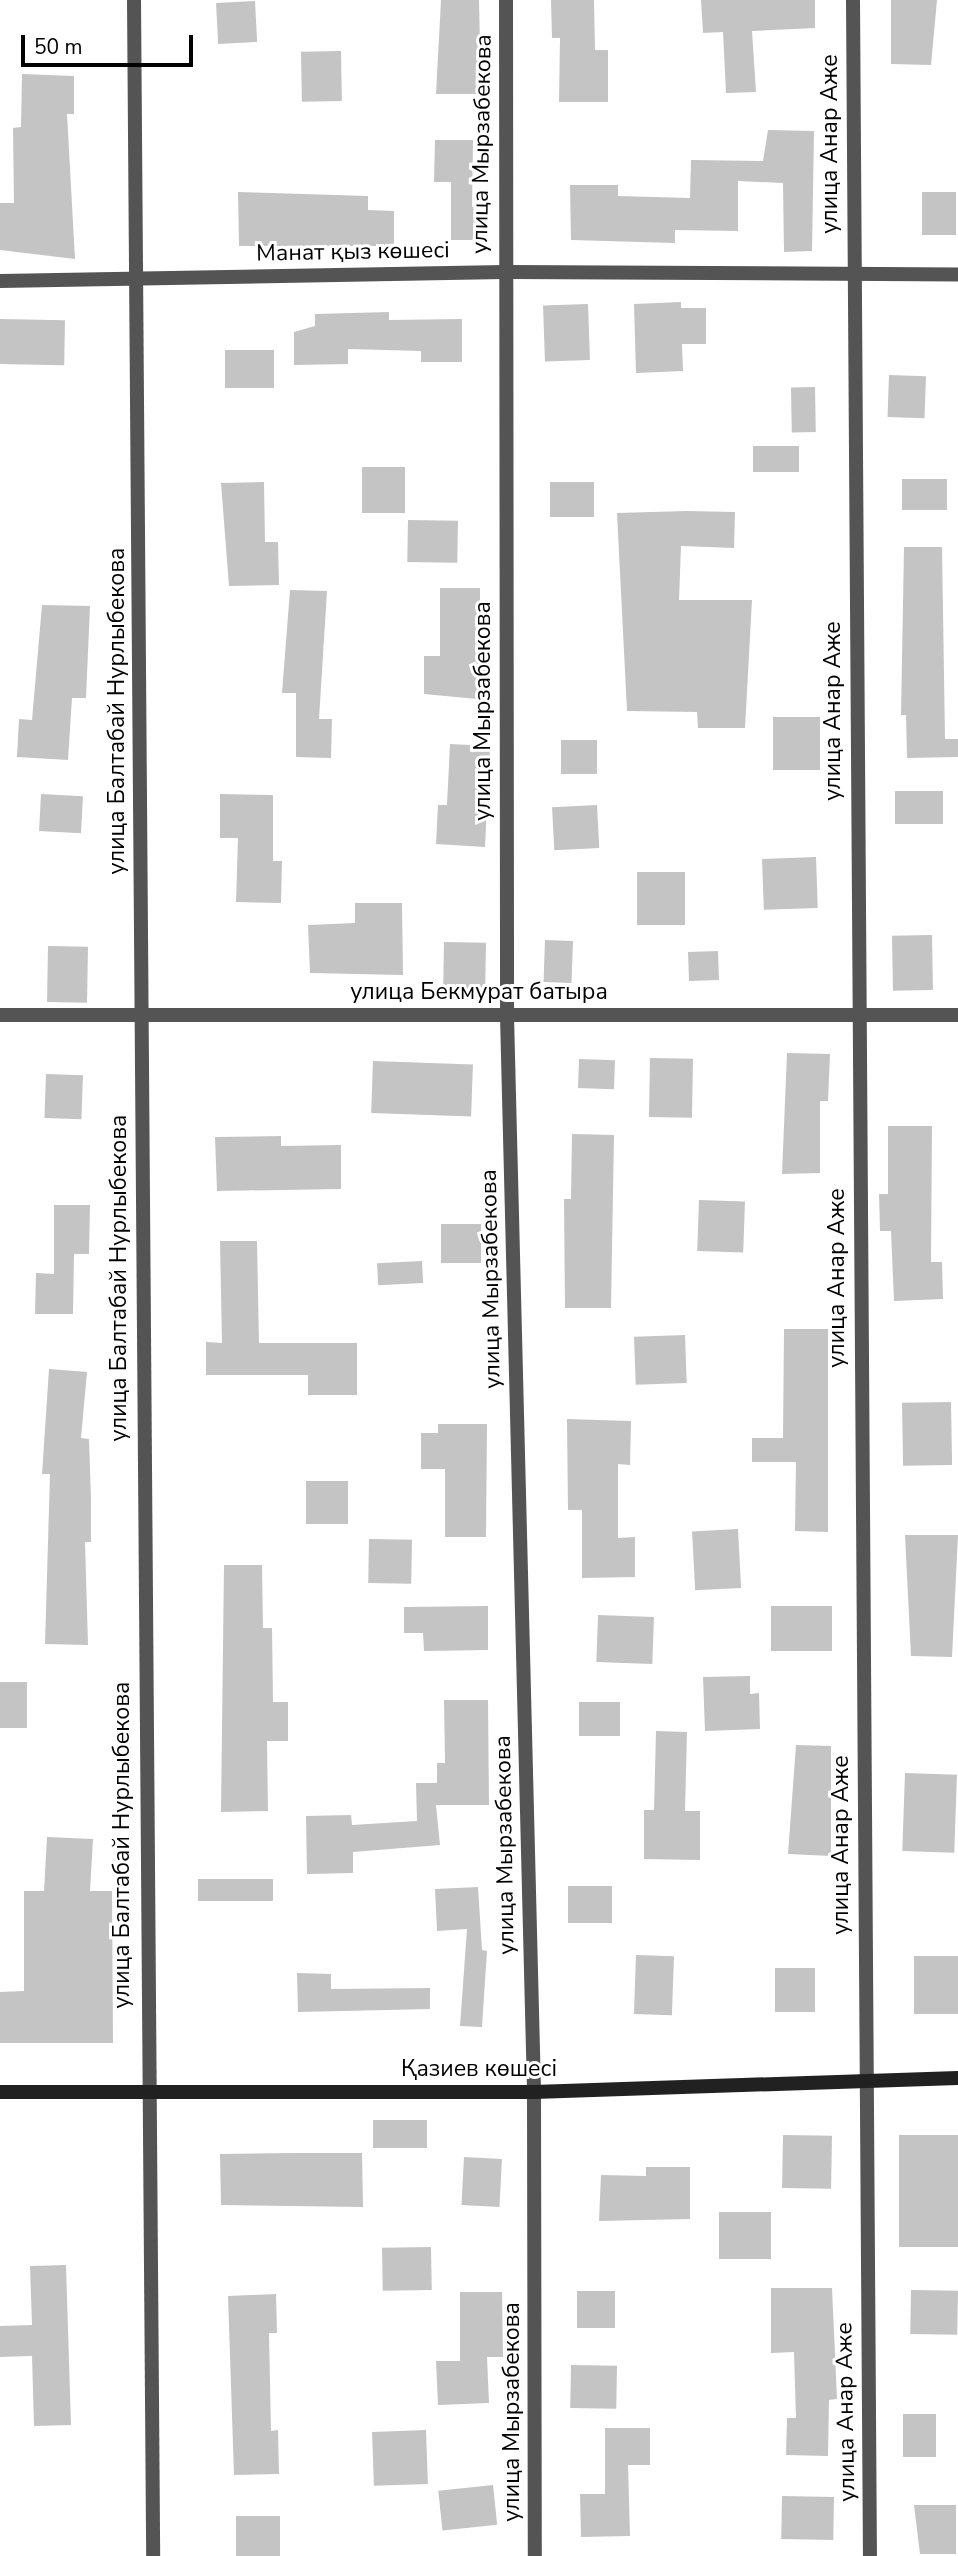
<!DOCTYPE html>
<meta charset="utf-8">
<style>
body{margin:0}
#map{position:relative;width:958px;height:2556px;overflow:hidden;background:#fff;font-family:"Nunito Sans",sans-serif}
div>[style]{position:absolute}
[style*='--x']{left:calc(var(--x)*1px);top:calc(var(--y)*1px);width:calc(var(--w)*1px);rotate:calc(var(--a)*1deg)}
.building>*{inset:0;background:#c4c4c4;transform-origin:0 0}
.street>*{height:14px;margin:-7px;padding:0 7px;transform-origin:7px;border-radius:7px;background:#545454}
.secondary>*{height:14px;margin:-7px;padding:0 7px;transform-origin:7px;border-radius:7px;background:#212121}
span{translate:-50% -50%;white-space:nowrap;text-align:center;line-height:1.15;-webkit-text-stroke:6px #fff;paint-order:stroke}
.street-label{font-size:23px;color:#000}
.scale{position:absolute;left:21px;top:35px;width:172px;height:32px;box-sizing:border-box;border:4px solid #000;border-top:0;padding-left:9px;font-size:21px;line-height:24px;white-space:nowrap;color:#000;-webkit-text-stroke:5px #fff;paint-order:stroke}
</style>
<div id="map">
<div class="building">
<i style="clip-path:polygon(441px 0,479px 0,481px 94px,436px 94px)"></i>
<i style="clip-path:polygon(551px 0,594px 0,595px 50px,608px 50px,608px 102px,559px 102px,560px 38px,552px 38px)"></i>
<i style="clip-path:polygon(701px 0,815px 0,815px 28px,752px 31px,756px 92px,726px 93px,723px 32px,703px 33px)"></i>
<i style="clip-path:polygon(891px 0,937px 0,931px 65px,891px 64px)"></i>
<i style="left:255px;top:1px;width:41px;height:39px;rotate:87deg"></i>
<i style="left:341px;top:51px;width:50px;height:40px;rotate:89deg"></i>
<i style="clip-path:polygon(22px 74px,74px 76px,74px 114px,67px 114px,75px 259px,0 250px,0 203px,14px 203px,13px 128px,21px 127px)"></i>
<i style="clip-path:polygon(768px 130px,814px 131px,812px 251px,784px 252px,783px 183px,738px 181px,738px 231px,675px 230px,675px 243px,571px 240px,570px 185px,618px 185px,618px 196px,690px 198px,691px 160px,763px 161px)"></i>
<i style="clip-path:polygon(435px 140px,473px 140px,472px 207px,486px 207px,486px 240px,451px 240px,451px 182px,434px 182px)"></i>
<i style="clip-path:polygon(238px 192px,368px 196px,368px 210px,394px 211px,394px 246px,239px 246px)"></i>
<i style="left:922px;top:192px;width:34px;height:43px"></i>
<i style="clip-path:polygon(681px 302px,681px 308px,706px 308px,706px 344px,682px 344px,683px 371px,636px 373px,634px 304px)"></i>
<i style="left:588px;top:304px;width:56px;height:45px;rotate:88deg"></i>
<i style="clip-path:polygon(389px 312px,389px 320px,462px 319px,462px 362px,421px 362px,421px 351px,348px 349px,348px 364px,294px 365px,294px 332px,315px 326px,315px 314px)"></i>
<i style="left:0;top:319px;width:65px;height:45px;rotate:1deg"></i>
<i style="left:225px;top:350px;width:49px;height:38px"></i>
<i style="left:889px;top:375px;width:37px;height:42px;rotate:2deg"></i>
<i style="left:815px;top:387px;width:45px;height:24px;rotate:89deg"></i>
<i style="left:799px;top:446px;width:26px;height:46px;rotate:90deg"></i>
<i style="left:362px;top:467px;width:43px;height:46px"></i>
<i style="left:902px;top:479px;width:45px;height:31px"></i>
<i style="clip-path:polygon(264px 482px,265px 542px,278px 542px,279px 585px,229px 586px,221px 483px)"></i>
<i style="left:550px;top:482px;width:44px;height:35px"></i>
<i style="clip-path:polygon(686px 511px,735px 512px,734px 548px,681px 546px,679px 600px,752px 600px,745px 728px,698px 728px,697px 712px,627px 711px,617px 513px)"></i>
<i style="left:408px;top:520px;width:50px;height:42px;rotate:1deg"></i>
<i style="clip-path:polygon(904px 547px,942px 547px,945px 739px,958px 739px,958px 757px,907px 758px,906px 715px,901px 715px)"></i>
<i style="clip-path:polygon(440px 588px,480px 588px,480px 656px,488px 656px,488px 700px,424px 694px,424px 656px,440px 656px)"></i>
<i style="clip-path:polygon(290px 590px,327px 591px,319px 719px,332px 719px,331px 758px,296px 757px,296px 693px,282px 693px)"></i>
<i style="clip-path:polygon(42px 605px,90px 606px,86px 698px,72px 698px,68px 760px,17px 757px,19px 719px,32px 720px)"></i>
<i style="left:773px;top:717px;width:47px;height:53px"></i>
<i style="left:561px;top:740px;width:36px;height:34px"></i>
<i style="clip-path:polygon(450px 744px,490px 746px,485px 847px,436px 844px,438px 805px,447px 805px)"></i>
<i style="left:895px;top:791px;width:48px;height:33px"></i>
<i style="left:41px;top:794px;width:42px;height:37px;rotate:3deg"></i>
<i style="clip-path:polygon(220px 794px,273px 795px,273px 861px,282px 861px,281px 903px,236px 902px,238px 838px,220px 838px)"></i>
<i style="left:597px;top:805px;width:43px;height:45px;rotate:87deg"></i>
<i style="left:816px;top:857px;width:51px;height:54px;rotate:88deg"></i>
<i style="left:637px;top:872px;width:48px;height:53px"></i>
<i style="clip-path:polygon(355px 903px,402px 903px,403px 975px,310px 973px,308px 925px,355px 923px)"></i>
<i style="left:932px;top:935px;width:55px;height:40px;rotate:89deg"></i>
<i style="left:545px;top:940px;width:28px;height:42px;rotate:2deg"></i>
<i style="left:444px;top:942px;width:42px;height:51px;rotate:1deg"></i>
<i style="left:48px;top:946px;width:40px;height:56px;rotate:1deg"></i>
<i style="left:718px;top:951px;width:29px;height:30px;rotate:88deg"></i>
<i style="clip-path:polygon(787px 1053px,830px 1054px,828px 1101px,820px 1101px,820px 1173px,782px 1174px)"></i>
<i style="left:650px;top:1058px;width:43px;height:59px;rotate:1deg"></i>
<i style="left:579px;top:1059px;width:36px;height:29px;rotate:2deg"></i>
<i style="left:373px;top:1061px;width:100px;height:52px;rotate:2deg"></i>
<i style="left:46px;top:1074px;width:37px;height:44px;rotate:2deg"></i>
<i style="clip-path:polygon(888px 1126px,932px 1126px,931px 1262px,942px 1262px,943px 1299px,894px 1301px,891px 1231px,880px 1231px,879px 1194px,888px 1194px)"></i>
<i style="clip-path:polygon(572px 1134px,614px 1135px,611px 1308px,565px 1308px,564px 1199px,571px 1199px)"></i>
<i style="clip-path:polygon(281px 1136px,281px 1146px,341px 1145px,341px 1189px,217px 1191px,215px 1137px)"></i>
<i style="left:699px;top:1200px;width:46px;height:51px;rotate:2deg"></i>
<i style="clip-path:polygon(54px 1205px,90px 1205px,89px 1254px,74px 1254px,73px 1314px,35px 1314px,36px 1273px,54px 1274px)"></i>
<i style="left:441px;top:1224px;width:40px;height:39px"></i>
<i style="clip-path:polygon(220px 1241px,257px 1241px,259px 1343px,357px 1343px,357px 1395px,308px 1395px,308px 1375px,206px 1375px,206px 1342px,222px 1343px)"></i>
<i style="left:422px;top:1261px;width:22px;height:45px;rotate:87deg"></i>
<i style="clip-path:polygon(784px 1329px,828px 1329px,828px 1532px,795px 1531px,796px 1462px,752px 1462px,752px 1438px,783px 1438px)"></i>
<i style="left:685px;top:1335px;width:48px;height:51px;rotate:88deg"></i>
<i style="clip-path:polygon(49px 1369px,87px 1372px,81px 1438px,89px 1439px,91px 1499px,91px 1542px,85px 1542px,88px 1645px,45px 1644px,50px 1474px,42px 1474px)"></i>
<i style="left:951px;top:1402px;width:63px;height:49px;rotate:89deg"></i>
<i style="clip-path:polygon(567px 1419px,631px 1421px,630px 1465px,618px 1464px,618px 1538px,635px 1537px,635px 1577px,582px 1578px,582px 1510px,568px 1510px)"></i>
<i style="clip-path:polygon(438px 1424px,487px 1424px,486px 1537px,445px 1537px,445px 1469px,421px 1469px,421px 1433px,438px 1433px)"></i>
<i style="left:306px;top:1481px;width:42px;height:43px"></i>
<i style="left:738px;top:1529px;width:59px;height:46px;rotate:87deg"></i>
<i style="clip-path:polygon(905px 1535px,958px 1535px,952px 1657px,911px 1656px)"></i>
<i style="left:369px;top:1539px;width:43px;height:44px;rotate:1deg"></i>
<i style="clip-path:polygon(224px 1565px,262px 1565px,263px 1628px,272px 1628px,273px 1702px,288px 1702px,288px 1741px,267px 1741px,268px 1811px,221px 1812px)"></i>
<i style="clip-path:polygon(488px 1606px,488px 1650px,424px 1651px,423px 1633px,404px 1633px,404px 1607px)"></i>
<i style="left:771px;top:1606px;width:61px;height:45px"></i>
<i style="left:598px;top:1615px;width:56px;height:47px;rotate:2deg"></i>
<i style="clip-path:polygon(750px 1676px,750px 1694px,759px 1693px,760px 1729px,705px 1731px,703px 1677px)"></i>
<i style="left:0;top:1682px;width:27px;height:46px"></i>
<i style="clip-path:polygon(444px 1700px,488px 1700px,489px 1805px,436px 1805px,440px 1845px,353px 1852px,353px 1873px,307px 1874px,306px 1816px,351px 1815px,352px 1825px,417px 1821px,416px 1783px,437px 1783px,437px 1763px,445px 1763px)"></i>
<i style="left:620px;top:1702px;width:34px;height:41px;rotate:90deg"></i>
<i style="clip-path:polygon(656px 1731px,687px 1732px,685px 1811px,700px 1811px,700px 1860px,644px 1859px,644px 1810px,654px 1810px)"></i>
<i style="clip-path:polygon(796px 1745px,831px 1746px,831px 1856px,788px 1854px)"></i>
<i style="left:905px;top:1773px;width:52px;height:78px;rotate:2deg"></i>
<i style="clip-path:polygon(47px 1837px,93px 1839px,90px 1891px,112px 1891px,113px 2043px,0 2043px,0 1992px,24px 1991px,24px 1891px,44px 1891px)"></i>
<i style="left:273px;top:1879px;width:22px;height:75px;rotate:90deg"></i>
<i style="left:568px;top:1886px;width:44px;height:37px"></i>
<i style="clip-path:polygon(478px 1887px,482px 1950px,487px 1951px,482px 2027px,460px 2026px,467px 1929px,437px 1931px,435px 1889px)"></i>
<i style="left:636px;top:1955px;width:38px;height:59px;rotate:2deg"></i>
<i style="left:914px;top:1956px;width:44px;height:58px"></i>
<i style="left:775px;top:1968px;width:40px;height:44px"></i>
<i style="clip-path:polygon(297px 1973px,331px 1974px,331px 1989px,430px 1988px,430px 2009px,298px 2012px)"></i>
<i style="left:427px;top:2120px;width:28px;height:54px;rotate:90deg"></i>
<i style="left:783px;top:2135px;width:49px;height:53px;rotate:1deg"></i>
<i style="left:958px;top:2135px;width:112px;height:59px;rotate:90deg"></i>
<i style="clip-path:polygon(292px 2153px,362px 2153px,363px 2207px,221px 2205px,220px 2154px)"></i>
<i style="left:464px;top:2157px;width:38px;height:48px;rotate:3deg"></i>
<i style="clip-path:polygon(646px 2167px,690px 2167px,690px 2219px,599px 2221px,601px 2175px,646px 2176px)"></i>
<i style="left:719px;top:2212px;width:52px;height:47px"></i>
<i style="left:431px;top:2247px;width:43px;height:49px;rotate:89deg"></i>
<i style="clip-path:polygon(66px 2265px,71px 2425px,34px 2426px,32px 2356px,0 2357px,0 2326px,32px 2325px,30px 2266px)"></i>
<i style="clip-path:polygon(771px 2288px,832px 2288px,837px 2399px,829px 2400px,828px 2456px,786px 2455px,787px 2418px,796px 2418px,794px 2352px,771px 2353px)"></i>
<i style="left:911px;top:2290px;width:47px;height:44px;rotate:1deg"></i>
<i style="left:577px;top:2291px;width:38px;height:37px"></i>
<i style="clip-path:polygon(460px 2292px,502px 2292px,503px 2357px,487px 2357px,489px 2403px,438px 2405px,436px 2361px,460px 2361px)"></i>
<i style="clip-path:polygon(276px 2294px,277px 2333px,269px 2333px,271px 2431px,278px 2430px,279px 2474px,234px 2475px,228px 2296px)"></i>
<i style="left:571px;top:2365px;width:46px;height:43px;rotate:1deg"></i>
<i style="left:903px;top:2414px;width:33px;height:43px"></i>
<i style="clip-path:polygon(605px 2428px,650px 2428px,650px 2465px,628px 2465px,630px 2536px,581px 2537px,580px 2494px,605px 2494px)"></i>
<i style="left:426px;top:2430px;width:54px;height:54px;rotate:88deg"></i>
<i style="left:493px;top:2485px;width:40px;height:55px;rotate:84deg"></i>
<i style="left:782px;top:2496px;width:52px;height:43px;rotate:1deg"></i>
<i style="clip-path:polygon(914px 2505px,956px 2505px,956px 2554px,920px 2554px)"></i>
<i style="left:236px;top:2516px;width:44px;height:40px"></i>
</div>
<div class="street">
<i style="--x:134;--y:0;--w:2556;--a:89.57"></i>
<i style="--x:506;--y:0;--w:1016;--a:89.94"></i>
<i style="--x:507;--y:1016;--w:1076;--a:88.56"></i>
<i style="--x:534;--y:2092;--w:464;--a:89.9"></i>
<i style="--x:853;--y:0;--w:2556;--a:89.62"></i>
<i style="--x:0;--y:281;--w:504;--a:-1.02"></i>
<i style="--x:504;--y:272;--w:454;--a:0.3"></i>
<i style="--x:0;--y:1015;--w:958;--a:0"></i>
</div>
<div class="secondary">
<i style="--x:0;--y:2092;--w:534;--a:0"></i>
<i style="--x:534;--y:2092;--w:424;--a:-1.9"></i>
</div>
<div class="street-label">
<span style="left:482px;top:144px;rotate:-89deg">улица Мырзабекова</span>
<span style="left:830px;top:144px;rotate:-90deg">улица Анар Аже</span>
<span style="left:353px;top:252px;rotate:-1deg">Манат қыз көшесі</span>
<span style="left:117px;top:711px;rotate:-90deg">улица Балтабай Нурлыбекова</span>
<span style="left:483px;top:711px;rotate:-90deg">улица Мырзабекова</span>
<span style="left:833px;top:711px;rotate:-90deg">улица Анар Аже</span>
<span style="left:479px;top:992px">улица Бекмурат батыра</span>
<span style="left:119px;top:1278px;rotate:-90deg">улица Балтабай Нурлыбекова</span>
<span style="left:837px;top:1278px;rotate:-90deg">улица Анар Аже</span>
<span style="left:491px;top:1279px;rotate:-91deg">улица Мырзабекова</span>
<span style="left:122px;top:1845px;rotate:-90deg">улица Балтабай Нурлыбекова</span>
<span style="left:505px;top:1845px;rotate:-91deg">улица Мырзабекова</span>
<span style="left:841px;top:1845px;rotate:-90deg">улица Анар Аже</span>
<span style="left:479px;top:2069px">Қазиев көшесі</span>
<span style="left:512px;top:2412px;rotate:-90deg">улица Мырзабекова</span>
<span style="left:846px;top:2412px;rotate:-91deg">улица Анар Аже</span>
</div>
<div class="scale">50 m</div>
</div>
